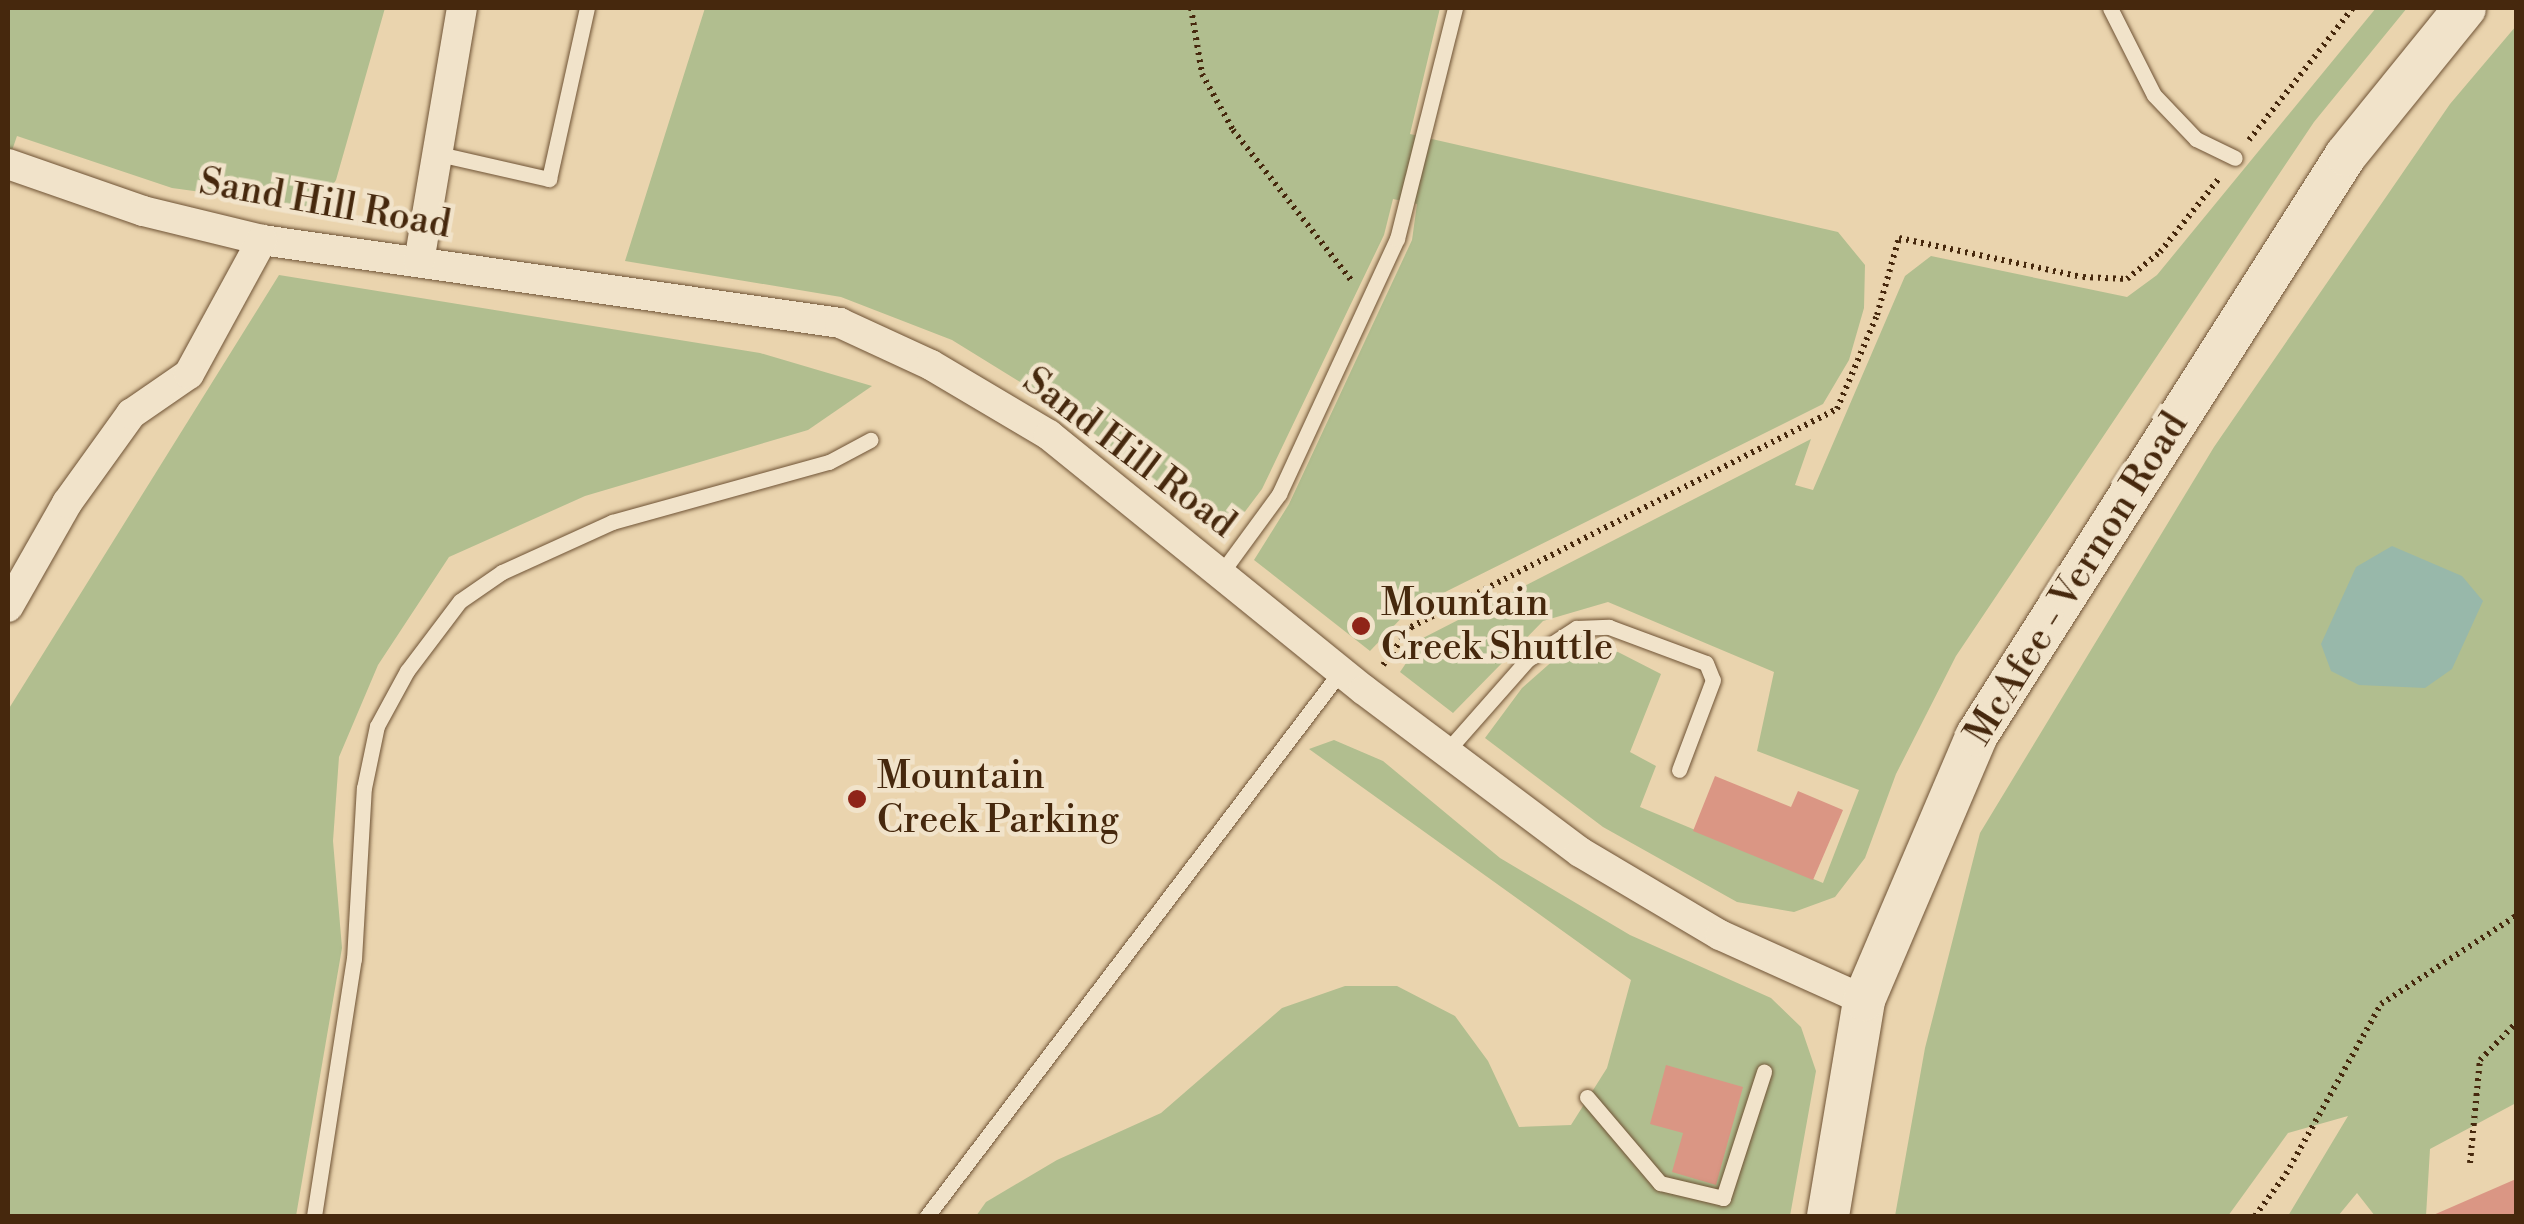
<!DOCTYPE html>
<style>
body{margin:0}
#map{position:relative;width:2524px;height:1224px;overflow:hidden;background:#ead4ae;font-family:"Libre Bodoni",serif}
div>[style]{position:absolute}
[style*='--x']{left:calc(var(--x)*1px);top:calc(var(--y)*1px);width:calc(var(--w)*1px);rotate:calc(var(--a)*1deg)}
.green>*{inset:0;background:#b1be8f}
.water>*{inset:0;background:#98b8aa}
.building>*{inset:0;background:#da9684}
.path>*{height:6px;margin-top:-3px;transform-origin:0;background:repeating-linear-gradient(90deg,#46280d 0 2.5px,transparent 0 7.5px)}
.roads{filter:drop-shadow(0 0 2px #6f5335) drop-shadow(0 0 2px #6f5335)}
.service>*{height:15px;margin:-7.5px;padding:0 7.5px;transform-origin:7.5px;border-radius:7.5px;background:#f1e3ca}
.minor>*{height:30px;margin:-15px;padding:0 15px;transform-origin:15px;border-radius:15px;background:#f1e3ca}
.secondary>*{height:42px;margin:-21px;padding:0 21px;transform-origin:21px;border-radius:21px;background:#f1e3ca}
.dots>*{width:28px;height:28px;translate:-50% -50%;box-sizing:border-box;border:5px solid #f1e3ca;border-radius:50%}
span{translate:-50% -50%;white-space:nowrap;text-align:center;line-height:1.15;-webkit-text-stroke:9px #f1e3ca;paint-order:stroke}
.street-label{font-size:38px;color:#46280d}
.poi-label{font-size:38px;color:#46280d}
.left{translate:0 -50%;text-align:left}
.frame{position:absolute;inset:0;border:10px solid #46280d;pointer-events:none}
</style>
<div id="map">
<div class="green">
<i style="clip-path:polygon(8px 8px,385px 8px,336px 180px,318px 208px,172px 188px,17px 136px,8px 162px)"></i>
<i style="clip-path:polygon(705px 8px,1440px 8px,1410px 134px,1838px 232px,1865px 265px,1864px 308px,1849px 360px,1823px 404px,1409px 610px,1370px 651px,1254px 560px,1289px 504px,1412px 240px,1417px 204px,1393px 199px,1384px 235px,1262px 489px,1225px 538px,1059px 406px,952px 340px,841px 297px,625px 261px)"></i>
<i style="clip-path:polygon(2376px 8px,2407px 8px,2314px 122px,1956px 656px,1896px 774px,1865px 858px,1835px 897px,1794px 912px,1737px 902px,1603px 827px,1485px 738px,1522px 688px,1556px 658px,1587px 648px,1618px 652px,1661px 674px,1630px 752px,1656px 766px,1640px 807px,1823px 883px,1859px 790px,1757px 751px,1774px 672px,1608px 602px,1543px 621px,1453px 713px,1400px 672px,1423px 638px,1811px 439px,1795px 485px,1813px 490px,1905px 276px,1931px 256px,2127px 297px,2157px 275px)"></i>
<i style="clip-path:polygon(2516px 26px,2516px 1103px,2430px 1149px,2426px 1216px,2375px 1216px,2357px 1193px,2338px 1216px,2288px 1216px,2348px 1116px,2288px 1133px,2228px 1216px,1895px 1216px,1925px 1048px,1980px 833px,2214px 447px,2450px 104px)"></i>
<i style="clip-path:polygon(279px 275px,760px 353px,872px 386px,808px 430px,585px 496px,449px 557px,378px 665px,339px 757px,333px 841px,342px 948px,296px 1216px,8px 1216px,8px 710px)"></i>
<i style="clip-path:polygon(1334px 740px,1383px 761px,1500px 858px,1630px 935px,1771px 998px,1801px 1027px,1816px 1071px,1790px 1216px,976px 1216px,986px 1202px,1057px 1160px,1161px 1113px,1282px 1008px,1345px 986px,1397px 986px,1455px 1016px,1488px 1061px,1519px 1127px,1571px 1125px,1607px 1068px,1631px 980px,1309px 749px)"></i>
</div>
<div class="water">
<i style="clip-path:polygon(2392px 546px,2462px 576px,2483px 601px,2452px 669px,2425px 688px,2359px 685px,2331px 671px,2321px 644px,2356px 567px)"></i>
</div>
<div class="building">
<i style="clip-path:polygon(1715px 776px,1791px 807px,1798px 791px,1843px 810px,1813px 880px,1693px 831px)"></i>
<i style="clip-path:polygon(1666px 1065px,1743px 1087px,1716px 1185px,1672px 1172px,1683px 1133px,1650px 1124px)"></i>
<i style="clip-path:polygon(2516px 1179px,2516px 1216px,2431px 1216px)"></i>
</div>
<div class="path">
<i style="--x:1191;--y:8;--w:67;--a:80.5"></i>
<i style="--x:1202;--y:74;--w:64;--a:61"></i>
<i style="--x:1233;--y:130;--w:192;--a:51.8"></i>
<i style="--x:2249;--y:140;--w:168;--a:-51.8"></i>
<i style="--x:1383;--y:665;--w:47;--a:-53.6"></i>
<i style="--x:1411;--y:627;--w:479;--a:-27.1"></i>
<i style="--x:1837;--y:409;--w:102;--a:-66.9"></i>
<i style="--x:1877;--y:315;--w:80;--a:-74.1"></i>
<i style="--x:1899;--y:238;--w:188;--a:12"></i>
<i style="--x:2083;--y:277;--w:44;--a:2.6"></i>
<i style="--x:2127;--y:279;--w:43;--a:-39.3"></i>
<i style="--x:2160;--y:252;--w:96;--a:-51.3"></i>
<i style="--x:2470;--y:1163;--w:103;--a:-84.5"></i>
<i style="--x:2480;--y:1060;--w:52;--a:-45.8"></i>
<i style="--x:2255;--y:1216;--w:52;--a:-53.6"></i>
<i style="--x:2286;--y:1174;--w:195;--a:-60.8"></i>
<i style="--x:2381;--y:1004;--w:161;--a:-33.1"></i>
</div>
<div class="roads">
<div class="service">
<i style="--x:2110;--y:8;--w:97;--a:63.2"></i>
<i style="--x:2154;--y:95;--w:61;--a:46.3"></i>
<i style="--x:2196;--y:139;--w:43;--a:26"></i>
<i style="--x:439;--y:154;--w:113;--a:12.8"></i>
<i style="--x:549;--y:179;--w:175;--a:-77.5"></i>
<i style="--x:1222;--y:572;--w:97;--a:-53.8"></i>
<i style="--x:1279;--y:494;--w:281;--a:-65.2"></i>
<i style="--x:1397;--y:239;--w:238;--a:-75.9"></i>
<i style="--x:1446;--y:752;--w:123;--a:-48.6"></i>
<i style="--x:1527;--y:660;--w:59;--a:-33.1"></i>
<i style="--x:1576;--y:628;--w:33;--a:-2"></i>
<i style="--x:1609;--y:627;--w:103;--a:20.4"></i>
<i style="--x:1706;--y:663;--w:18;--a:68"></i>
<i style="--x:1713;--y:680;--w:96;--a:110.7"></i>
<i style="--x:1587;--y:1097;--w:113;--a:49.7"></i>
<i style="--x:1660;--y:1183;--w:65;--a:13.4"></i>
<i style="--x:1723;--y:1198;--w:133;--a:-72"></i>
<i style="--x:314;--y:1216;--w:260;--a:-81.2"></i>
<i style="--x:354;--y:959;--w:171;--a:-86.7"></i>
<i style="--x:364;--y:788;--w:63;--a:-78.2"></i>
<i style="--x:377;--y:726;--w:63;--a:-61.4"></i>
<i style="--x:407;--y:671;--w:88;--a:-52.9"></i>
<i style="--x:460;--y:601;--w:51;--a:-34.6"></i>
<i style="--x:502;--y:572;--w:121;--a:-24.4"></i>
<i style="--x:612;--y:522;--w:225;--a:-15.5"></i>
<i style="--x:829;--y:462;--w:47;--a:-28.2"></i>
<i style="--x:927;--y:1216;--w:684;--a:-52.78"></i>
</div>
<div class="minor">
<i style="--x:8;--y:164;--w:143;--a:19.2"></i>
<i style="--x:143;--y:211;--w:122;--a:13.7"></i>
<i style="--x:262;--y:240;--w:584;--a:8.17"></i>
<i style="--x:840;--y:323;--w:100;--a:24.8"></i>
<i style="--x:931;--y:365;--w:137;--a:30.7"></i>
<i style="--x:1049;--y:435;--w:405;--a:39"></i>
<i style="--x:1364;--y:690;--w:270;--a:36.9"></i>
<i style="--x:1580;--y:852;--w:163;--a:30.7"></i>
<i style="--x:1720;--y:935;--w:158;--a:24.3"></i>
<i style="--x:419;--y:262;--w:258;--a:-80.4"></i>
<i style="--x:8;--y:607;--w:120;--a:-60.4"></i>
<i style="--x:67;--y:503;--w:110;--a:-54.3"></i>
<i style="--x:131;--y:414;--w:70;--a:-34.6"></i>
<i style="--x:189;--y:374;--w:153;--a:-61.4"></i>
</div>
<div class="secondary">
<i style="--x:1828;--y:1216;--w:219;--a:-80.5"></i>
<i style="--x:1864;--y:1000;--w:288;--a:-66.9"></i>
<i style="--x:1977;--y:735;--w:687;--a:-57.54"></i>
<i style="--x:2346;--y:155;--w:189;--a:-51"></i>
</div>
</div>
<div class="dots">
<i style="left:1361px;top:626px;background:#8f2418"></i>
<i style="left:857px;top:799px;background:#8f2418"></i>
</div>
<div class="street-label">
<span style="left:325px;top:204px;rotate:10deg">Sand Hill Road</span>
<span style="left:1129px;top:453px;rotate:37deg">Sand Hill Road</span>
<span style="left:2077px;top:579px;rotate:-58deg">McAfee - Vernon Road</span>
</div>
<div class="poi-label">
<span class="left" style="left:1381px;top:626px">Mountain<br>Creek Shuttle</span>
<span class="left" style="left:877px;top:799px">Mountain<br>Creek Parking</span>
</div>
<div class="frame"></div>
</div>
